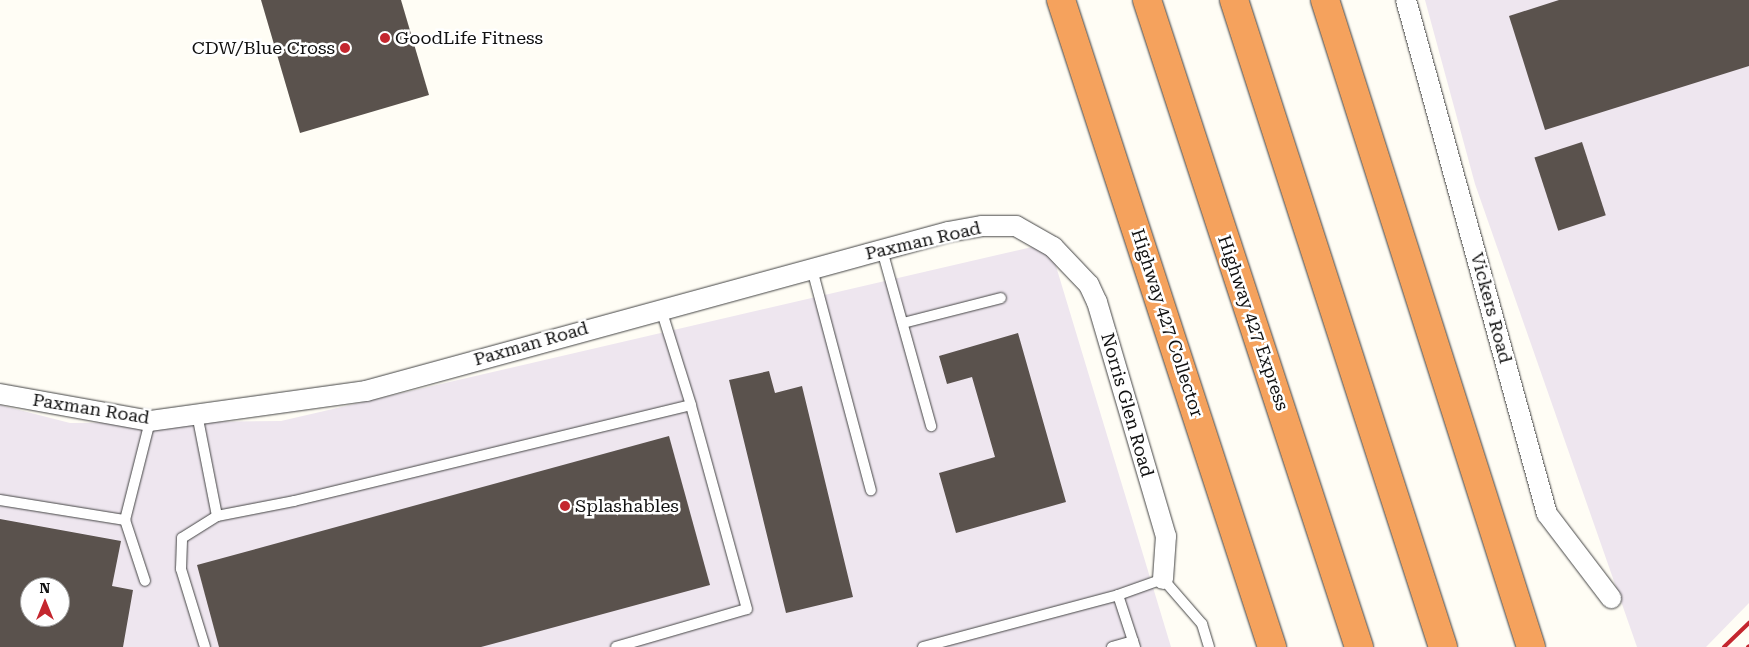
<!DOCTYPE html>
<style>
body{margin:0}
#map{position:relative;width:1749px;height:647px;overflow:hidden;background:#fffdf5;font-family:"Roboto Serif",serif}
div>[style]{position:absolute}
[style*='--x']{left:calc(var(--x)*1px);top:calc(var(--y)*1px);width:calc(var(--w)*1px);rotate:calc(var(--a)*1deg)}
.industrial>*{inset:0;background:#eee6ef}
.building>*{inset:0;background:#5a524d;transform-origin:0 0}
.roads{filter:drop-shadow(0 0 1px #444) drop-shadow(0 0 1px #444)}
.lane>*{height:10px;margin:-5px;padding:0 5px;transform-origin:5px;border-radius:5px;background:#fff}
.street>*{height:20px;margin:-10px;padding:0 10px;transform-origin:10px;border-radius:10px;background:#fff}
.highway>*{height:28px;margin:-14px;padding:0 14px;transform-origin:14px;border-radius:14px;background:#f5a25d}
.rail>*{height:4px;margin:-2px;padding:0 2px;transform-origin:2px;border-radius:2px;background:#c4262e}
.dots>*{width:14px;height:14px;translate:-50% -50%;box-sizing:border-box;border:2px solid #fff;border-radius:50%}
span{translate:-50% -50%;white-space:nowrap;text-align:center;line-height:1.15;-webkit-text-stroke:5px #fff;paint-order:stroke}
.poi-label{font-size:18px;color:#111}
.left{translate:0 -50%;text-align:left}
.right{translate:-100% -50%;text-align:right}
.street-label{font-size:18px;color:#111}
.north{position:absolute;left:20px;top:577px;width:50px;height:50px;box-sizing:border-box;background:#fff;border:1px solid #a0a0a0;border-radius:50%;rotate:0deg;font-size:14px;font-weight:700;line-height:20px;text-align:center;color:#111}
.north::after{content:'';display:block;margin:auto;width:18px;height:22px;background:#c4262e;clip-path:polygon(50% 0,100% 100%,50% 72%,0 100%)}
</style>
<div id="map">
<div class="industrial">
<i style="clip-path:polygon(1425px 0,1749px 0,1749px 603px,1706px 647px,1637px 647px,1475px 184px)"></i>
<i style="clip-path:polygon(evenodd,1049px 243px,1171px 647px,0 647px,0 405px,70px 423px,281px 421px,1049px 243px,30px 587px,60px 587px,60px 617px,30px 617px,30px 587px)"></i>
</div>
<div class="building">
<i style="clip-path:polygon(261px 0,401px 0,429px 95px,300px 133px)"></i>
<i style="clip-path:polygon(1559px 0,1749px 0,1749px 66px,1545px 130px,1509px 16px)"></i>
<i style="left:1582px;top:142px;width:77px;height:50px;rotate:72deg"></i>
<i style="clip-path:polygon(1018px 333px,1066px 502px,956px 533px,939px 473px,995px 457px,972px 377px,947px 384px,939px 356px)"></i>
<i style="clip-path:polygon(769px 371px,775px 393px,802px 386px,853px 597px,786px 613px,729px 380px)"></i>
<i style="clip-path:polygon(669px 436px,710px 585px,481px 647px,219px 647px,197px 565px)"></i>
<i style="clip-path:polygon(evenodd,0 519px,121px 541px,112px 586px,133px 590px,123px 647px,0 647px,0 519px,30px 587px,60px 587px,60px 617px,30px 617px,30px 587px)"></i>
</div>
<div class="roads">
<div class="lane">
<i style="--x:882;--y:250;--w:183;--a:74.4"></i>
<i style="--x:812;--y:269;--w:229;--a:75.1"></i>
<i style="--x:903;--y:323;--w:101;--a:-14.3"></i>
<i style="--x:197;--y:414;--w:104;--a:78.9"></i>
<i style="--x:217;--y:516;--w:78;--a:-11"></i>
<i style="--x:294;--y:501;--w:408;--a:-13.6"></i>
<i style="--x:691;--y:405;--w:101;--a:-107.4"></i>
<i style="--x:0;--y:500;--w:127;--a:9.1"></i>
<i style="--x:125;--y:520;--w:102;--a:-75.8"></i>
<i style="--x:125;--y:520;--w:64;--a:71.8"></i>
<i style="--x:1118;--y:595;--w:55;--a:71.9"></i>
<i style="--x:205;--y:647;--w:82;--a:-107.1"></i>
<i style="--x:181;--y:569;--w:31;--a:-88"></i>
<i style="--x:182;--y:538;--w:41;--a:-32.2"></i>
<i style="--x:616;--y:647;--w:136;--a:-16.2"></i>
<i style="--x:747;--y:609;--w:212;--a:-105.4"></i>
<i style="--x:923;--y:647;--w:202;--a:-14.9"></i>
<i style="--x:1118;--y:595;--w:48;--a:-19.6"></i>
<i style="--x:1163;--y:579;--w:60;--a:49.1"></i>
<i style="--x:1202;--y:624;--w:24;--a:73"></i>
<i style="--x:1112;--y:647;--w:22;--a:-16"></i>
</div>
<div class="street">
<i style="--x:1406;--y:0;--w:533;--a:74.66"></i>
<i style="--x:1547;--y:514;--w:106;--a:52.7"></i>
<i style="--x:0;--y:394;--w:152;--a:10.2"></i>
<i style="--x:150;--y:421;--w:218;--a:-7.9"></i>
<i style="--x:366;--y:391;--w:603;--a:-15.28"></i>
<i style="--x:948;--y:232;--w:35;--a:-10"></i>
<i style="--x:982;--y:226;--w:34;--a:0"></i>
<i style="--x:1016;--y:226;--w:43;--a:29.6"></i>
<i style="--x:1053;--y:247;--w:52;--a:46.5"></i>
<i style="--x:1089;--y:285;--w:19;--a:65"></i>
<i style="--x:1097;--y:302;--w:244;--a:73.6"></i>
<i style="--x:1166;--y:536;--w:43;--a:94"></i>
</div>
<div class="highway">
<i style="--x:1061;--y:0;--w:681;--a:71.94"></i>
<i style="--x:1147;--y:0;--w:681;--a:71.86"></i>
<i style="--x:1234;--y:0;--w:680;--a:72.1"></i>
<i style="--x:1325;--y:0;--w:679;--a:72.34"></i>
</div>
</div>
<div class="rail">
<i style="--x:1724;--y:647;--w:35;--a:-44"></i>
<i style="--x:1748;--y:647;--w:1;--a:-45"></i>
</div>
<div class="dots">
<i style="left:385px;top:38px;background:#c4262e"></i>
<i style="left:345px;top:48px;background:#c4262e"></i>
<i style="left:565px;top:506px;background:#c4262e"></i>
</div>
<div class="poi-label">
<span class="left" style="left:395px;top:38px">GoodLife Fitness</span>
<span class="right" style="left:335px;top:48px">CDW/Blue Cross</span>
<span class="left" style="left:575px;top:506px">Splashables</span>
</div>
<div class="street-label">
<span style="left:923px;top:241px;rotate:-13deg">Paxman Road</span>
<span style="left:1491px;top:308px;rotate:75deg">Vickers Road</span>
<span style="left:1167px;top:323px;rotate:72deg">Highway 427 Collector</span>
<span style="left:1253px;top:323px;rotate:71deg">Highway 427 Express</span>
<span style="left:531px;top:344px;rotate:-16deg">Paxman Road</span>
<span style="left:1127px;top:405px;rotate:74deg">Norris Glen Road</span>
<span style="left:91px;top:409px;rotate:9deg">Paxman Road</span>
</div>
<div class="north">N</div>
</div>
